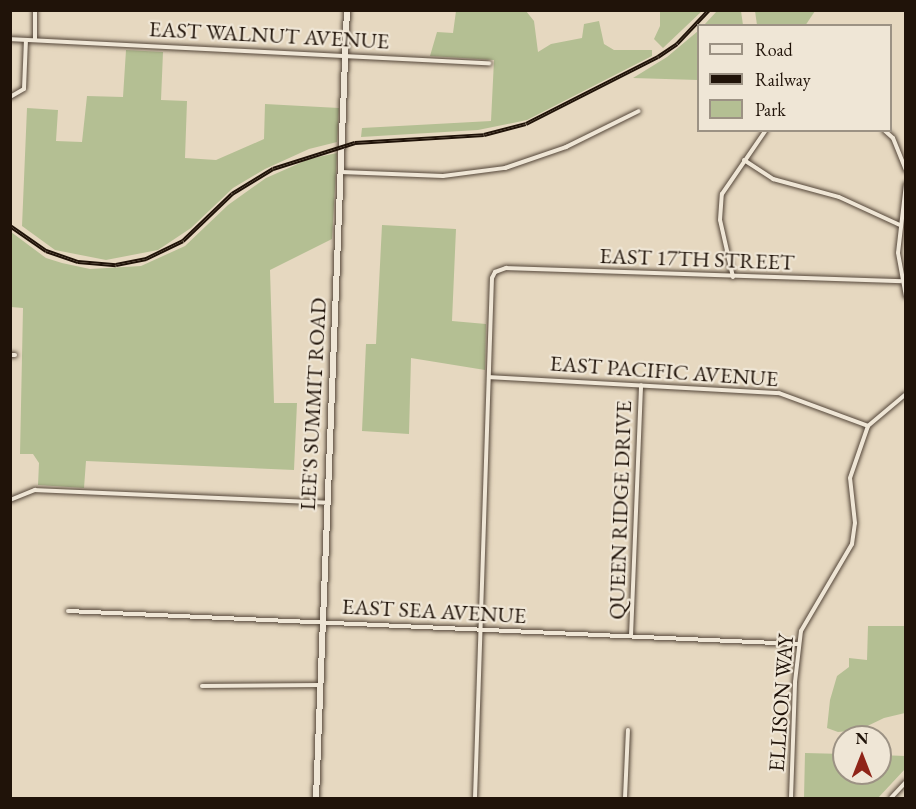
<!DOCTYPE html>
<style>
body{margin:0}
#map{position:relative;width:916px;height:809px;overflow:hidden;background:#e6d8c0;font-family:"EB Garamond",serif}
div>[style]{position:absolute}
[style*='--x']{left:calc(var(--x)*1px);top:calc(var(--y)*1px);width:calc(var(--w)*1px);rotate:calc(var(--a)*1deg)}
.green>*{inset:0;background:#b4bf93}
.roads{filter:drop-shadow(0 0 2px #524437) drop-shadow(0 0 2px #524437)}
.street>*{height:4px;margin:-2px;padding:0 2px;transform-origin:2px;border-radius:2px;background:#efe6d6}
.secondary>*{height:6px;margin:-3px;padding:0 3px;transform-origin:3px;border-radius:3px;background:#efe6d6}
.rail>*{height:4px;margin-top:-2px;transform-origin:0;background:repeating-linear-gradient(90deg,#efe6d6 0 4.5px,#201309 0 9px);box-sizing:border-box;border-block:2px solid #201309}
span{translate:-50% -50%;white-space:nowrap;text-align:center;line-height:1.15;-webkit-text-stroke:4.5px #efe6d6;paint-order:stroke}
.street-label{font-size:22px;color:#201309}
.frame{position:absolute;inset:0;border:12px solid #201309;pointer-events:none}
.legend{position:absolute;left:697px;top:24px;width:195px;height:108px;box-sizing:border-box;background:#efe6d6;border:2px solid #9c9284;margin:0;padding:8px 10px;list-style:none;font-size:18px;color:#201309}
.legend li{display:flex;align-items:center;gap:12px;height:30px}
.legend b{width:30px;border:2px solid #9c9284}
.north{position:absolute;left:832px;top:725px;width:60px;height:60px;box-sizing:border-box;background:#efe6d6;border:2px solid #9c9284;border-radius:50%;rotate:0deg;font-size:16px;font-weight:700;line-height:24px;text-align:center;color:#201309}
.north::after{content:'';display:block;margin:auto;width:21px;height:27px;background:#8f2418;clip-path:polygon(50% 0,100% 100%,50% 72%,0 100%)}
</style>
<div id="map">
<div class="green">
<i style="clip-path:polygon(456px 11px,526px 11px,534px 21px,538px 52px,551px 44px,582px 38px,584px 24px,599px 21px,604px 44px,614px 50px,652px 50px,652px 56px,527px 120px,478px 130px,361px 137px,362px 128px,491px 121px,494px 60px,430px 56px,437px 32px,453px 33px)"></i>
<i style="clip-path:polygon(660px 11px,660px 10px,702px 11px,663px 48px,654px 39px,660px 26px)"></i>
<i style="clip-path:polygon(717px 11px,741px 11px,743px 25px,704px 25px)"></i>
<i style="clip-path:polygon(755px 11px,755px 10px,815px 11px,805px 26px,757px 25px)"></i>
<i style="clip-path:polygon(698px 31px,698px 80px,633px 78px,667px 57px)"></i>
<i style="clip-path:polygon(126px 50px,163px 52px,161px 100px,187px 101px,185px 158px,216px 160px,264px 139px,265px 104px,339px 108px,337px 142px,309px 149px,265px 169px,233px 188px,191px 228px,158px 250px,106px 260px,55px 250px,22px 226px,27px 108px,58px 110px,56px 141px,82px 142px,87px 96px,123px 97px)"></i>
<i style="clip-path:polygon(337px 153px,332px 239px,270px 270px,274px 403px,297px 403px,294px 470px,86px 461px,84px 488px,38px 485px,39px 463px,33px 454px,20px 454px,23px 308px,11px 307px,11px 232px,46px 258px,62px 263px,90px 269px,141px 266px,185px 246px,228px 205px,266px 178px,309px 159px)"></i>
<i style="clip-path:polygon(382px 225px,456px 229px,452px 321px,486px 324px,485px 370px,411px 358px,409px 434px,362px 431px,366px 344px,376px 344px)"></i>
<i style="clip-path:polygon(868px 626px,905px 626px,905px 713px,884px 718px,859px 730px,838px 732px,827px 728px,830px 700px,837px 676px,849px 667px,849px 658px,867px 660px)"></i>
<i style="clip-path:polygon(805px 753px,844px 754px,844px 773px,880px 773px,880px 755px,905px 756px,905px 769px,878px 798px,804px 798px)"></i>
</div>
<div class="roads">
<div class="street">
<i style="--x:35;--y:10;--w:30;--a:90"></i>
<i style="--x:10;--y:39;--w:480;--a:2.9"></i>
<i style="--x:10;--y:97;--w:16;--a:-30"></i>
<i style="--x:24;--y:89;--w:49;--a:-87.7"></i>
<i style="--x:884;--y:130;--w:12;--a:42"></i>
<i style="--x:893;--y:138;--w:35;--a:68"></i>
<i style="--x:744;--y:160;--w:35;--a:33"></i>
<i style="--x:773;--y:179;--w:68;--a:15.3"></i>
<i style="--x:839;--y:197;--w:67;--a:24.7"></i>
<i style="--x:341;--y:172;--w:102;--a:2.2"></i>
<i style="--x:443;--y:176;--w:63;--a:-7.4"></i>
<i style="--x:505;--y:168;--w:65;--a:-19"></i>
<i style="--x:566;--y:147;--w:81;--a:-26.3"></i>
<i style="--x:906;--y:184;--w:69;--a:96.6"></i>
<i style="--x:898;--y:253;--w:44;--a:79.5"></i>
<i style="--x:733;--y:277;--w:58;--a:-102.8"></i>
<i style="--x:720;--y:220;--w:26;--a:-86"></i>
<i style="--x:722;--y:194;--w:78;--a:-55.5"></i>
<i style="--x:10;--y:355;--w:5;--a:0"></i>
<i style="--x:489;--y:377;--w:290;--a:3.2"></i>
<i style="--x:779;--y:393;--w:95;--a:20.3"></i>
<i style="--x:10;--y:500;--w:27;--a:-22"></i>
<i style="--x:35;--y:490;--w:292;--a:2.5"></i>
<i style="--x:68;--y:611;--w:731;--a:2.59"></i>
<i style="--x:631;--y:636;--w:251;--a:-87.7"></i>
<i style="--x:202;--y:686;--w:117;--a:-0.5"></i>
<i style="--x:475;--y:798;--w:520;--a:-88.13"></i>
<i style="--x:492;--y:278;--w:7;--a:-63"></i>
<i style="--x:495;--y:272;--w:12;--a:-20"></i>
<i style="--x:506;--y:268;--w:395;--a:1.9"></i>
<i style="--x:625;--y:798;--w:68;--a:-87.5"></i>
<i style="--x:791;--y:798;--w:116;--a:-88"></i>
<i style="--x:795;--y:682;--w:51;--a:-83.3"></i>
<i style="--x:801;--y:631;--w:101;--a:-59.6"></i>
<i style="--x:852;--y:544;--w:21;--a:-82"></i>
<i style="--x:855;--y:523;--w:45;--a:-96.3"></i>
<i style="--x:850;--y:478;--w:55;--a:-70.9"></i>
<i style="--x:868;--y:426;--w:50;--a:-40.1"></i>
<i style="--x:891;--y:798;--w:22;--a:-47"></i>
</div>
<div class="secondary">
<i style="--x:316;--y:798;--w:789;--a:-87.75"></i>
</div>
</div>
<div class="rail">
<i style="--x:10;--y:226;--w:44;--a:34.8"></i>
<i style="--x:46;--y:251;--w:34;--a:19"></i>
<i style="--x:78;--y:262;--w:38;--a:5"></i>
<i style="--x:116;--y:265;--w:31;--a:-11"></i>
<i style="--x:146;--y:259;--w:41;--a:-25.9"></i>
<i style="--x:183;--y:241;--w:68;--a:-43.8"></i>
<i style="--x:232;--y:194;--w:48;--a:-31.4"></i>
<i style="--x:273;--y:169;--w:86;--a:-17.6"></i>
<i style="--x:355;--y:143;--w:129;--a:-3.5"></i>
<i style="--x:484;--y:135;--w:43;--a:-14.7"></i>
<i style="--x:526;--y:124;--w:148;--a:-26.9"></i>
<i style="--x:658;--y:57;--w:23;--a:-34"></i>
<i style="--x:677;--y:44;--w:47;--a:-46.7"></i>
</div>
<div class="street-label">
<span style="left:269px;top:35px;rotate:3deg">EAST WALNUT AVENUE</span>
<span style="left:697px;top:259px;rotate:2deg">EAST 17TH STREET</span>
<span style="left:664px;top:371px;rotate:4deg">EAST PACIFIC AVENUE</span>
<span style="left:313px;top:404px;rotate:-87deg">LEE'S SUMMIT ROAD</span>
<span style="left:620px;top:510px;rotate:-88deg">QUEEN RIDGE DRIVE</span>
<span style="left:434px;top:611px;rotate:3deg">EAST SEA AVENUE</span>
<span style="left:781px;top:703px;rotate:-86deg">ELLISON WAY</span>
</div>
<div class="frame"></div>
<ul class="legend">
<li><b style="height:8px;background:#efe6d6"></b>Road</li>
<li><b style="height:8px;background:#201309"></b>Railway</li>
<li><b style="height:16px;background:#b4bf93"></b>Park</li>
</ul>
<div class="north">N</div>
</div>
